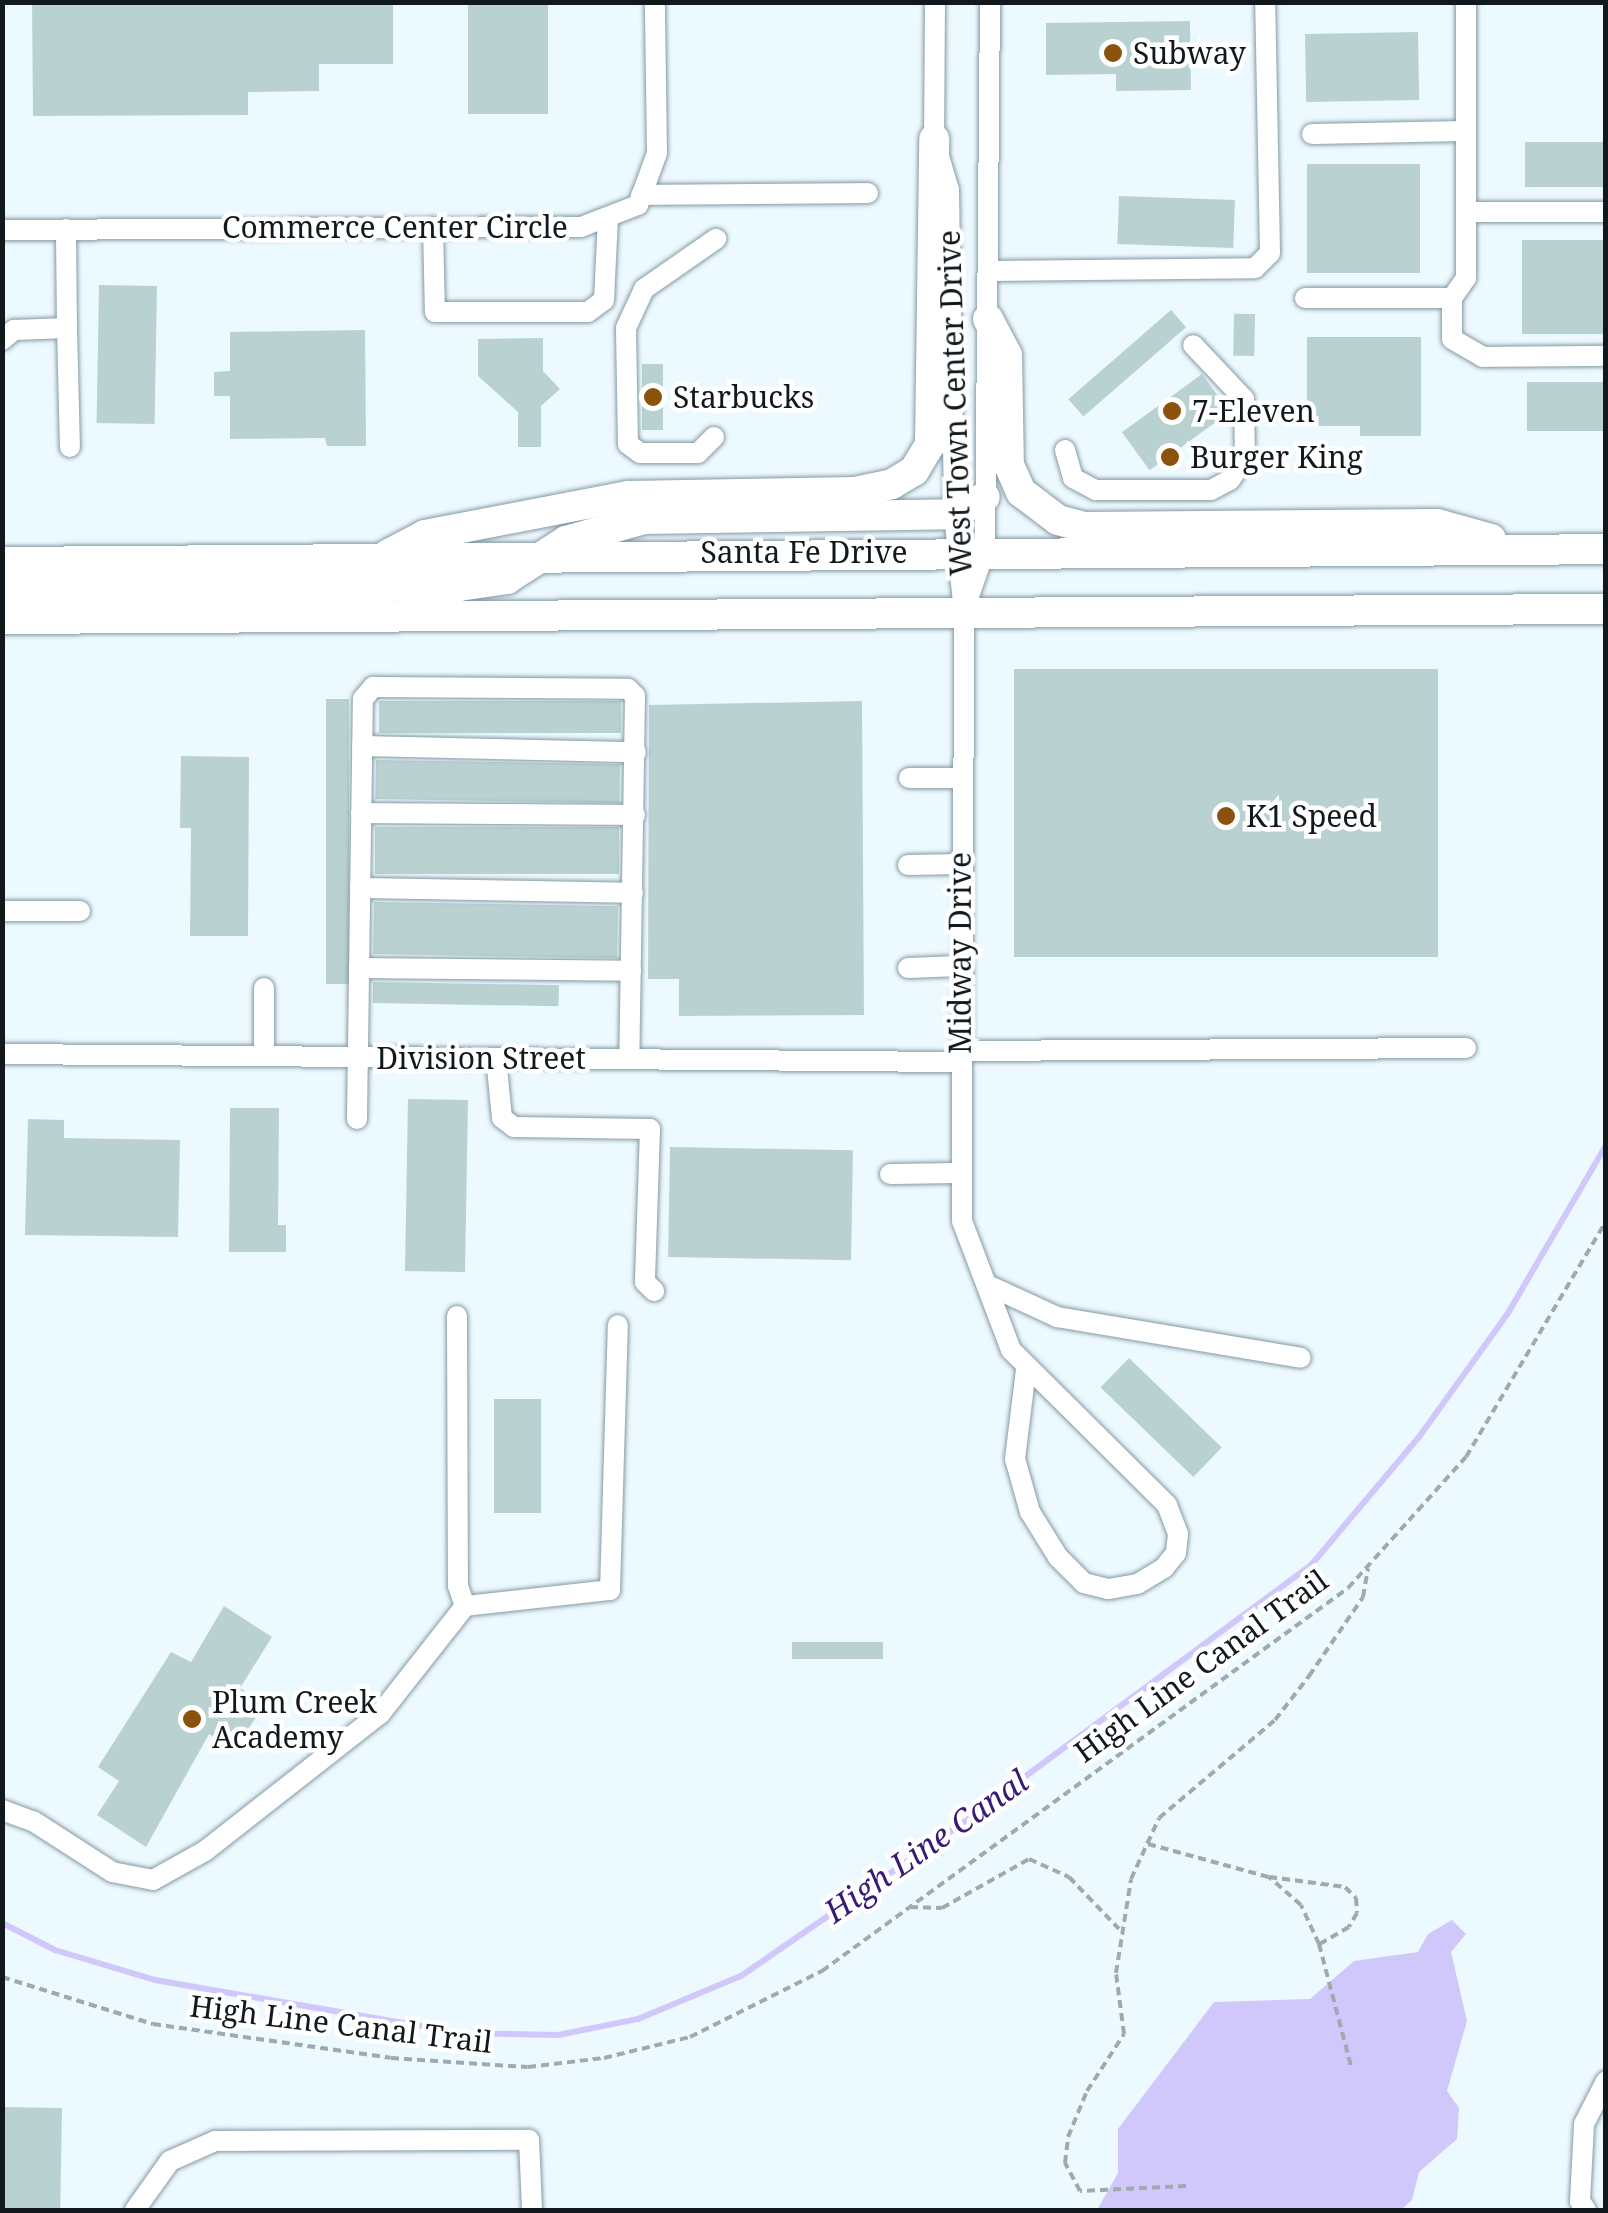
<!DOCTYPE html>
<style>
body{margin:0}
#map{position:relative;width:1608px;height:2213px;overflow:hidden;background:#ecf9ff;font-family:"Noto Serif",serif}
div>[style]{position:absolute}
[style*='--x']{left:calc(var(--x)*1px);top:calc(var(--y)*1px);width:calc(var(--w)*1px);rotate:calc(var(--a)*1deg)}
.water>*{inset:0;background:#d0c8fa}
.stream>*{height:6px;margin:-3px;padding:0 3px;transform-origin:3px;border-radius:3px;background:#d0c8fa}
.building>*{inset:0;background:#b9d2d1;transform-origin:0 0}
.path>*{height:4px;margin-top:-2px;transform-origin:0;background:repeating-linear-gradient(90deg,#9eaaae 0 8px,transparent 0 13px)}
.roads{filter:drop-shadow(0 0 2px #8599a3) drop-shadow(0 0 2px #8599a3)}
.minor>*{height:20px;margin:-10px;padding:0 10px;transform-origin:10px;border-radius:10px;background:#fff}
.highway>*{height:30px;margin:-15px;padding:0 15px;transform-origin:15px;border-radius:15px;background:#fff}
.dots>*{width:28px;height:28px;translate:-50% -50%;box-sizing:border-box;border:5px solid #fff;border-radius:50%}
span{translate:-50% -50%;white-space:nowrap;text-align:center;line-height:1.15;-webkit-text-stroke:9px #fff;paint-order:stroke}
.poi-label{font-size:30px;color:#11191c}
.left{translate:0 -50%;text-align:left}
.street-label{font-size:30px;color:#11191c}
.water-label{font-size:32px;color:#3a1a77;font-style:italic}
.frame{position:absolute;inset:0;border:5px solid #11191c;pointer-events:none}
</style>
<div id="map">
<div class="water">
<i style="clip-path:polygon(1452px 1920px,1466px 1934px,1451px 1952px,1467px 2021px,1447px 2091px,1459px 2108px,1457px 2139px,1419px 2172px,1412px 2200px,1401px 2210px,1097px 2210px,1118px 2173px,1118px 2129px,1214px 2002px,1310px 1999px,1354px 1961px,1418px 1952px,1428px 1934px)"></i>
</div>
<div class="stream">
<i style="--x:2;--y:1923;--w:59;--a:27"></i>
<i style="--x:55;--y:1950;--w:104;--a:16.7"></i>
<i style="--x:155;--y:1980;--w:312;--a:9.8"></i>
<i style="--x:462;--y:2033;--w:96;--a:1.2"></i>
<i style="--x:558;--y:2035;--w:82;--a:-11.3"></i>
<i style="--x:638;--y:2019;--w:112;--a:-22.7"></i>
<i style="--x:741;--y:1976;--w:262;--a:-34.6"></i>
<i style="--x:957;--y:1827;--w:442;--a:-36.5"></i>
<i style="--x:1312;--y:1564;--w:166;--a:-49.9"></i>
<i style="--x:1419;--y:1437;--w:153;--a:-54.3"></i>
<i style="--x:1508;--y:1313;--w:194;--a:-59.7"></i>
</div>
<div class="building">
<i style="clip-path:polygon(32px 2px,393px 2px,393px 64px,319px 64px,319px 91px,248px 92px,248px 115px,33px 116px)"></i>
<i style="left:468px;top:2px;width:80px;height:112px"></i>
<i style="clip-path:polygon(1190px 21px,1191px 90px,1116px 91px,1116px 74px,1046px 75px,1046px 23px)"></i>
<i style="left:1418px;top:32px;width:68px;height:113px;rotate:89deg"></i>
<i style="left:1525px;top:142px;width:81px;height:45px"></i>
<i style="left:1307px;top:164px;width:113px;height:109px"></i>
<i style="left:1119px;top:196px;width:116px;height:48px;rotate:2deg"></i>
<i style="left:1606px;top:240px;width:94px;height:84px;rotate:90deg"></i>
<i style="left:99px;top:285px;width:58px;height:138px;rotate:1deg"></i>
<i style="left:1171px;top:310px;width:23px;height:136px;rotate:49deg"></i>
<i style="left:1255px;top:314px;width:42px;height:21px;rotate:91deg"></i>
<i style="clip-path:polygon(365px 330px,366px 446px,327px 446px,325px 438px,230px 439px,230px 396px,214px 396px,214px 372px,230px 371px,230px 332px)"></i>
<i style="clip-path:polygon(1307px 337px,1421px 337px,1421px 436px,1360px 436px,1360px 426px,1307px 426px)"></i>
<i style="clip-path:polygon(543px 338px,543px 371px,560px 389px,541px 406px,541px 447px,518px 447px,518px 412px,478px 376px,478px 339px)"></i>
<i style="left:642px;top:364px;width:21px;height:66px"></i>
<i style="left:1202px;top:374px;width:47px;height:99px;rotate:54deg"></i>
<i style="left:1527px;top:382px;width:79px;height:49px"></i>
<i style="left:1438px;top:669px;width:288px;height:424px;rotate:90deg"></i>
<i style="left:326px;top:699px;width:23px;height:285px"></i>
<i style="left:379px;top:701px;width:242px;height:32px"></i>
<i style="clip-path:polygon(862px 701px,864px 1015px,679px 1016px,679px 979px,648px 979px,649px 705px)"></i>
<i style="clip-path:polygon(181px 756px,249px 757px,248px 936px,190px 936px,191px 828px,180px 828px)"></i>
<i style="left:376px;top:760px;width:244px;height:39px;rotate:1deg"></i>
<i style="left:375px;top:827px;width:244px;height:47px"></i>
<i style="left:374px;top:902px;width:244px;height:52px;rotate:1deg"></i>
<i style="left:373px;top:982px;width:186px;height:21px;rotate:1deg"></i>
<i style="left:408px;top:1099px;width:60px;height:172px;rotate:1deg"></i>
<i style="clip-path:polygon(230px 1108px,279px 1108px,278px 1225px,286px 1225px,286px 1252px,229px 1252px)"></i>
<i style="clip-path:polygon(28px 1119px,64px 1120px,64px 1138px,180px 1140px,178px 1237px,25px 1235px)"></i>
<i style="left:670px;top:1147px;width:183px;height:110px;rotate:1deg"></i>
<i style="left:1129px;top:1358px;width:129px;height:41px;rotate:44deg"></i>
<i style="left:494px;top:1399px;width:47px;height:114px"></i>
<i style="clip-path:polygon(224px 1606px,272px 1637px,240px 1688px,265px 1704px,234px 1750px,209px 1734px,146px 1847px,97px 1815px,119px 1781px,98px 1767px,171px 1652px,191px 1662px)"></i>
<i style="left:792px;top:1642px;width:91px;height:17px"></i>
<i style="left:2px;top:2107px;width:60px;height:103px;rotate:1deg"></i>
</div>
<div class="path">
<i style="--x:1148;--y:1844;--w:125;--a:15.3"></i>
<i style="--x:1269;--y:1877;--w:77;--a:7.5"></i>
<i style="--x:1345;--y:1887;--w:16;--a:45"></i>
<i style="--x:1356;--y:1898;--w:15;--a:86"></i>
<i style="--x:1357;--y:1913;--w:16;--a:120"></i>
<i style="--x:1349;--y:1927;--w:34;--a:150"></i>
<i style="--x:1319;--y:1944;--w:43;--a:-114.8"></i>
<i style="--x:1301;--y:1905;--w:43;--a:-138.8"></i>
<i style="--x:910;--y:1907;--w:32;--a:2"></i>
<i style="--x:942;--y:1908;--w:100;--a:-29.4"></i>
<i style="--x:1029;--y:1859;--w:44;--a:24.2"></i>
<i style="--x:1069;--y:1877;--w:72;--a:46.1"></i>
<i style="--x:1319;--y:1944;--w:130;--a:75.3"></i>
<i style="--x:2;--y:1977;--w:158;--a:17.3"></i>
<i style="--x:153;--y:2024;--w:240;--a:8.1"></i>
<i style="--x:391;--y:2058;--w:137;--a:3.8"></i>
<i style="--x:528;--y:2067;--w:77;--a:-6.8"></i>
<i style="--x:604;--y:2058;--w:89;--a:-13.7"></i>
<i style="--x:690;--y:2037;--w:148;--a:-26.6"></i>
<i style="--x:822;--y:1971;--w:651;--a:-36.06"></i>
<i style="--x:1348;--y:1588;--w:176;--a:-48"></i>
<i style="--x:1466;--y:1457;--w:274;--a:-59.3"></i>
<i style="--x:1186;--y:2186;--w:106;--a:177.3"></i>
<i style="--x:1080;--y:2191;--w:32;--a:-118"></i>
<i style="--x:1065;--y:2163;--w:26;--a:-83"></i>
<i style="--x:1068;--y:2137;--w:50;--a:-67.6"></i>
<i style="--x:1087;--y:2091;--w:68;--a:-57"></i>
<i style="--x:1124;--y:2034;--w:62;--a:-97.5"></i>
<i style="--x:1116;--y:1973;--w:95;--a:-80.9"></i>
<i style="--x:1131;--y:1879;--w:67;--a:-65.3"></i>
<i style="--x:1159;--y:1818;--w:152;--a:-40.2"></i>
<i style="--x:1275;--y:1720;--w:56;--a:-52.3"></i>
<i style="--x:1309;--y:1676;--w:96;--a:-55.6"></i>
<i style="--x:1363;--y:1597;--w:29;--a:-80"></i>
</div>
<div class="roads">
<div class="minor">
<i style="--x:935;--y:2;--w:137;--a:90.4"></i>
<i style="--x:934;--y:139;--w:53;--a:73.6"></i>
<i style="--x:949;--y:190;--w:324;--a:89.1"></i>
<i style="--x:954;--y:514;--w:99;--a:84.2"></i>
<i style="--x:964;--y:612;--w:609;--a:90.19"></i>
<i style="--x:962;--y:1221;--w:138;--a:69.2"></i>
<i style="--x:1011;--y:1350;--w:220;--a:44.8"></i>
<i style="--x:1167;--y:1505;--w:31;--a:69"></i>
<i style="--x:1178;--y:1534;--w:19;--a:96"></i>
<i style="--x:1176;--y:1553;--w:19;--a:129"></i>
<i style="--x:1164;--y:1568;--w:31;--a:149"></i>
<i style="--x:1137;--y:1584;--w:29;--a:170"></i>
<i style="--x:1108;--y:1589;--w:25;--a:-166"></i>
<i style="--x:1084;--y:1583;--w:37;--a:-135"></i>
<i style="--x:1058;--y:1557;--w:53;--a:-121.9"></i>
<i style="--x:1030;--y:1512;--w:55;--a:-105.8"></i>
<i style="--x:1015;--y:1459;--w:90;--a:-83"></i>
<i style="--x:1466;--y:2;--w:276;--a:90"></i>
<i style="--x:1466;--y:278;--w:24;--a:125"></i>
<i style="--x:1452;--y:298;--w:41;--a:90"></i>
<i style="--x:1452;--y:339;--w:36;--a:30"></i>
<i style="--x:1483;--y:357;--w:123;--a:-0.5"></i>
<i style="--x:1312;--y:134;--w:154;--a:-1.1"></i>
<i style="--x:641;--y:195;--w:227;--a:-0.5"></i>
<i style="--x:1466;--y:212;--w:140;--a:0"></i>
<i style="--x:433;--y:227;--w:85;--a:88.7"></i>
<i style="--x:435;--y:312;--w:153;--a:0"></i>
<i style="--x:588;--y:312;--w:20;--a:-37"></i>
<i style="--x:604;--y:300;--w:83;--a:-87.2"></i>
<i style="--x:2;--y:230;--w:579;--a:-0.3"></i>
<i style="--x:581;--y:227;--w:61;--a:-21.1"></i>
<i style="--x:638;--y:205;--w:55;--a:-69.9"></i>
<i style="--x:657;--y:153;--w:151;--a:-90.8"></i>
<i style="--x:989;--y:271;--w:266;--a:-0.6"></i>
<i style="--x:1255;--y:268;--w:21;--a:-45"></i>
<i style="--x:1270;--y:253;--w:251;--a:-91.1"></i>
<i style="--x:1305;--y:298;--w:147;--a:0"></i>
<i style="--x:67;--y:328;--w:119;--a:88.6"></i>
<i style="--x:2;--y:340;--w:16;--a:-40"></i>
<i style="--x:14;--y:330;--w:53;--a:-2.2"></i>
<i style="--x:67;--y:328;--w:99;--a:-90.6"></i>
<i style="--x:714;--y:437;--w:23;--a:135"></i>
<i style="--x:698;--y:453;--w:58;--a:180"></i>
<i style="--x:640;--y:453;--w:15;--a:-143"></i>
<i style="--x:628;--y:444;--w:116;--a:-91"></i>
<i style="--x:626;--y:328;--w:43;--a:-65.2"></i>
<i style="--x:644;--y:289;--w:88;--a:-34.8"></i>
<i style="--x:1065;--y:450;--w:29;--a:74"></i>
<i style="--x:1073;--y:478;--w:26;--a:28"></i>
<i style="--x:1096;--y:490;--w:115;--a:0"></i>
<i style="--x:1211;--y:490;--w:21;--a:-28"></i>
<i style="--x:1230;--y:480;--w:27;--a:-56"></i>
<i style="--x:1245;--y:458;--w:59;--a:-91"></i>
<i style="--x:1244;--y:399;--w:74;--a:-133.4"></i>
<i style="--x:966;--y:605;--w:58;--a:-70.9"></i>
<i style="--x:985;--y:550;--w:548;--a:-89.48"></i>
<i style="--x:362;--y:746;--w:274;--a:1.3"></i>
<i style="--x:909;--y:778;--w:53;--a:0"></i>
<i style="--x:361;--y:813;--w:274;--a:0.4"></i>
<i style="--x:908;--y:865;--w:53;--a:-1.1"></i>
<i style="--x:360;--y:888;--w:273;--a:1"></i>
<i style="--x:2;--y:911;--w:78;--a:0"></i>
<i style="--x:359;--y:968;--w:272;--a:0.6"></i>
<i style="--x:908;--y:968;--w:52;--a:-2.2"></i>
<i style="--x:959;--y:1051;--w:507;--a:-0.34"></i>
<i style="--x:2;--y:1054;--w:957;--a:0.48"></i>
<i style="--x:264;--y:1056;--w:68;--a:-90"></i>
<i style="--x:496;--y:1058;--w:60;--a:84.3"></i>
<i style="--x:502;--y:1118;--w:15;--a:37"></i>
<i style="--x:514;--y:1127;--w:136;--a:0.8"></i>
<i style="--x:650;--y:1129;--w:153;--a:91.9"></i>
<i style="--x:645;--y:1282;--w:13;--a:45"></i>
<i style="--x:357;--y:1119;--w:420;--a:-89.2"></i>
<i style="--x:363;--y:699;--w:16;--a:-50"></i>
<i style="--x:373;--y:687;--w:255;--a:0.4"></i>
<i style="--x:628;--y:689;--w:10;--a:45"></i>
<i style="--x:635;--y:696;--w:363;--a:90.9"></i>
<i style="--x:890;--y:1174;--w:71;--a:-0.8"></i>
<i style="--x:992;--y:1287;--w:72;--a:24.8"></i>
<i style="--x:1057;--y:1317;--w:247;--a:9.5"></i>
<i style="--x:457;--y:1316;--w:270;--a:89.8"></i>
<i style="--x:458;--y:1586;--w:21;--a:71"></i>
<i style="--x:465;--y:1606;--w:146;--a:-6.3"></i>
<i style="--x:610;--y:1590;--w:265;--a:-88.3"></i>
<i style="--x:2;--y:1810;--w:33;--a:20"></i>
<i style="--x:33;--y:1821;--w:94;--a:32.8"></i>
<i style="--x:112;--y:1872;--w:42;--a:11"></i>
<i style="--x:153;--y:1880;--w:60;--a:-29.1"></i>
<i style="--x:205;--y:1851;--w:222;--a:-38.1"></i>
<i style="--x:380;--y:1714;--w:137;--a:-51.8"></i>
<i style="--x:135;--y:2210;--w:60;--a:-54.5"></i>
<i style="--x:170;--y:2161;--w:49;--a:-24"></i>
<i style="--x:215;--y:2141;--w:314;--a:-0.2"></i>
<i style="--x:529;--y:2140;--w:70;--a:87.5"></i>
<i style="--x:1586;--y:2210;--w:11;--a:-124"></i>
<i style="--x:1580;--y:2201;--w:77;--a:-87"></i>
<i style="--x:1584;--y:2124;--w:48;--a:-62.9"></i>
</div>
<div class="highway">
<i style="--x:988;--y:319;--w:41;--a:62.2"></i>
<i style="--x:1007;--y:355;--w:110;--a:89"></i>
<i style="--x:1009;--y:465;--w:30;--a:66"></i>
<i style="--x:1021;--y:492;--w:46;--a:37.1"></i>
<i style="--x:1058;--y:520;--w:28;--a:15"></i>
<i style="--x:1085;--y:527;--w:352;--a:-0.5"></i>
<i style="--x:1437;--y:524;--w:56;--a:15.5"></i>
<i style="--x:387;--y:555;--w:43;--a:-27.8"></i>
<i style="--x:425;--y:535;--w:207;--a:-10.9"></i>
<i style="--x:628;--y:496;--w:227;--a:-1"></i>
<i style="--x:855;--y:492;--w:38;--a:-12"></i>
<i style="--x:892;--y:484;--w:26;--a:-31"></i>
<i style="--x:914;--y:471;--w:31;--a:-59"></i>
<i style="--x:930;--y:444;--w:305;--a:-89.2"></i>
<i style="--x:2;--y:562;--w:1604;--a:-0.46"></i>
<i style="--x:2;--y:591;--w:457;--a:-0.6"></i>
<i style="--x:459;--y:586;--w:49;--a:-8.3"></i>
<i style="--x:507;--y:579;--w:70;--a:-32.8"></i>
<i style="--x:566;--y:541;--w:81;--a:-15.8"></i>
<i style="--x:644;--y:519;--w:310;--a:-0.9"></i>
<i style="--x:954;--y:514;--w:35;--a:-29"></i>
<i style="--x:2;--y:619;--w:1604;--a:-0.36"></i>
</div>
</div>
<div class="dots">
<i style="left:1113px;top:53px;background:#8c510d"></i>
<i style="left:653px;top:397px;background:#8c510d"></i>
<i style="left:1172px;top:411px;background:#8c510d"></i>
<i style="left:1170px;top:457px;background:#8c510d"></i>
<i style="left:1226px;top:816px;background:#8c510d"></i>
<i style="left:192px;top:1719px;background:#8c510d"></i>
</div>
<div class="poi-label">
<span class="left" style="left:1133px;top:53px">Subway</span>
<span class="left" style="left:673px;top:397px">Starbucks</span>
<span class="left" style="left:1192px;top:411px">7-Eleven</span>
<span class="left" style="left:1190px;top:457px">Burger King</span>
<span class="left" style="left:1246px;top:816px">K1 Speed</span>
<span class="left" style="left:212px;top:1719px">Plum Creek<br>Academy</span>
</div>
<div class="street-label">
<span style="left:395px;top:227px">Commerce Center Circle</span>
<span style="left:955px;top:403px;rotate:-92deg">West Town Center Drive</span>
<span style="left:804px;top:552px">Santa Fe Drive</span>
<span style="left:960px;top:953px;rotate:-90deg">Midway Drive</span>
<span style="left:481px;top:1058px">Division Street</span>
<span style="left:1201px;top:1666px;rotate:-36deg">High Line Canal Trail</span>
<span style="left:341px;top:2024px;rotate:7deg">High Line Canal Trail</span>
</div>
<div class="water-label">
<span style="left:926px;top:1846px;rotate:-35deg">High Line Canal</span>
</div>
<div class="frame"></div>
</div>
